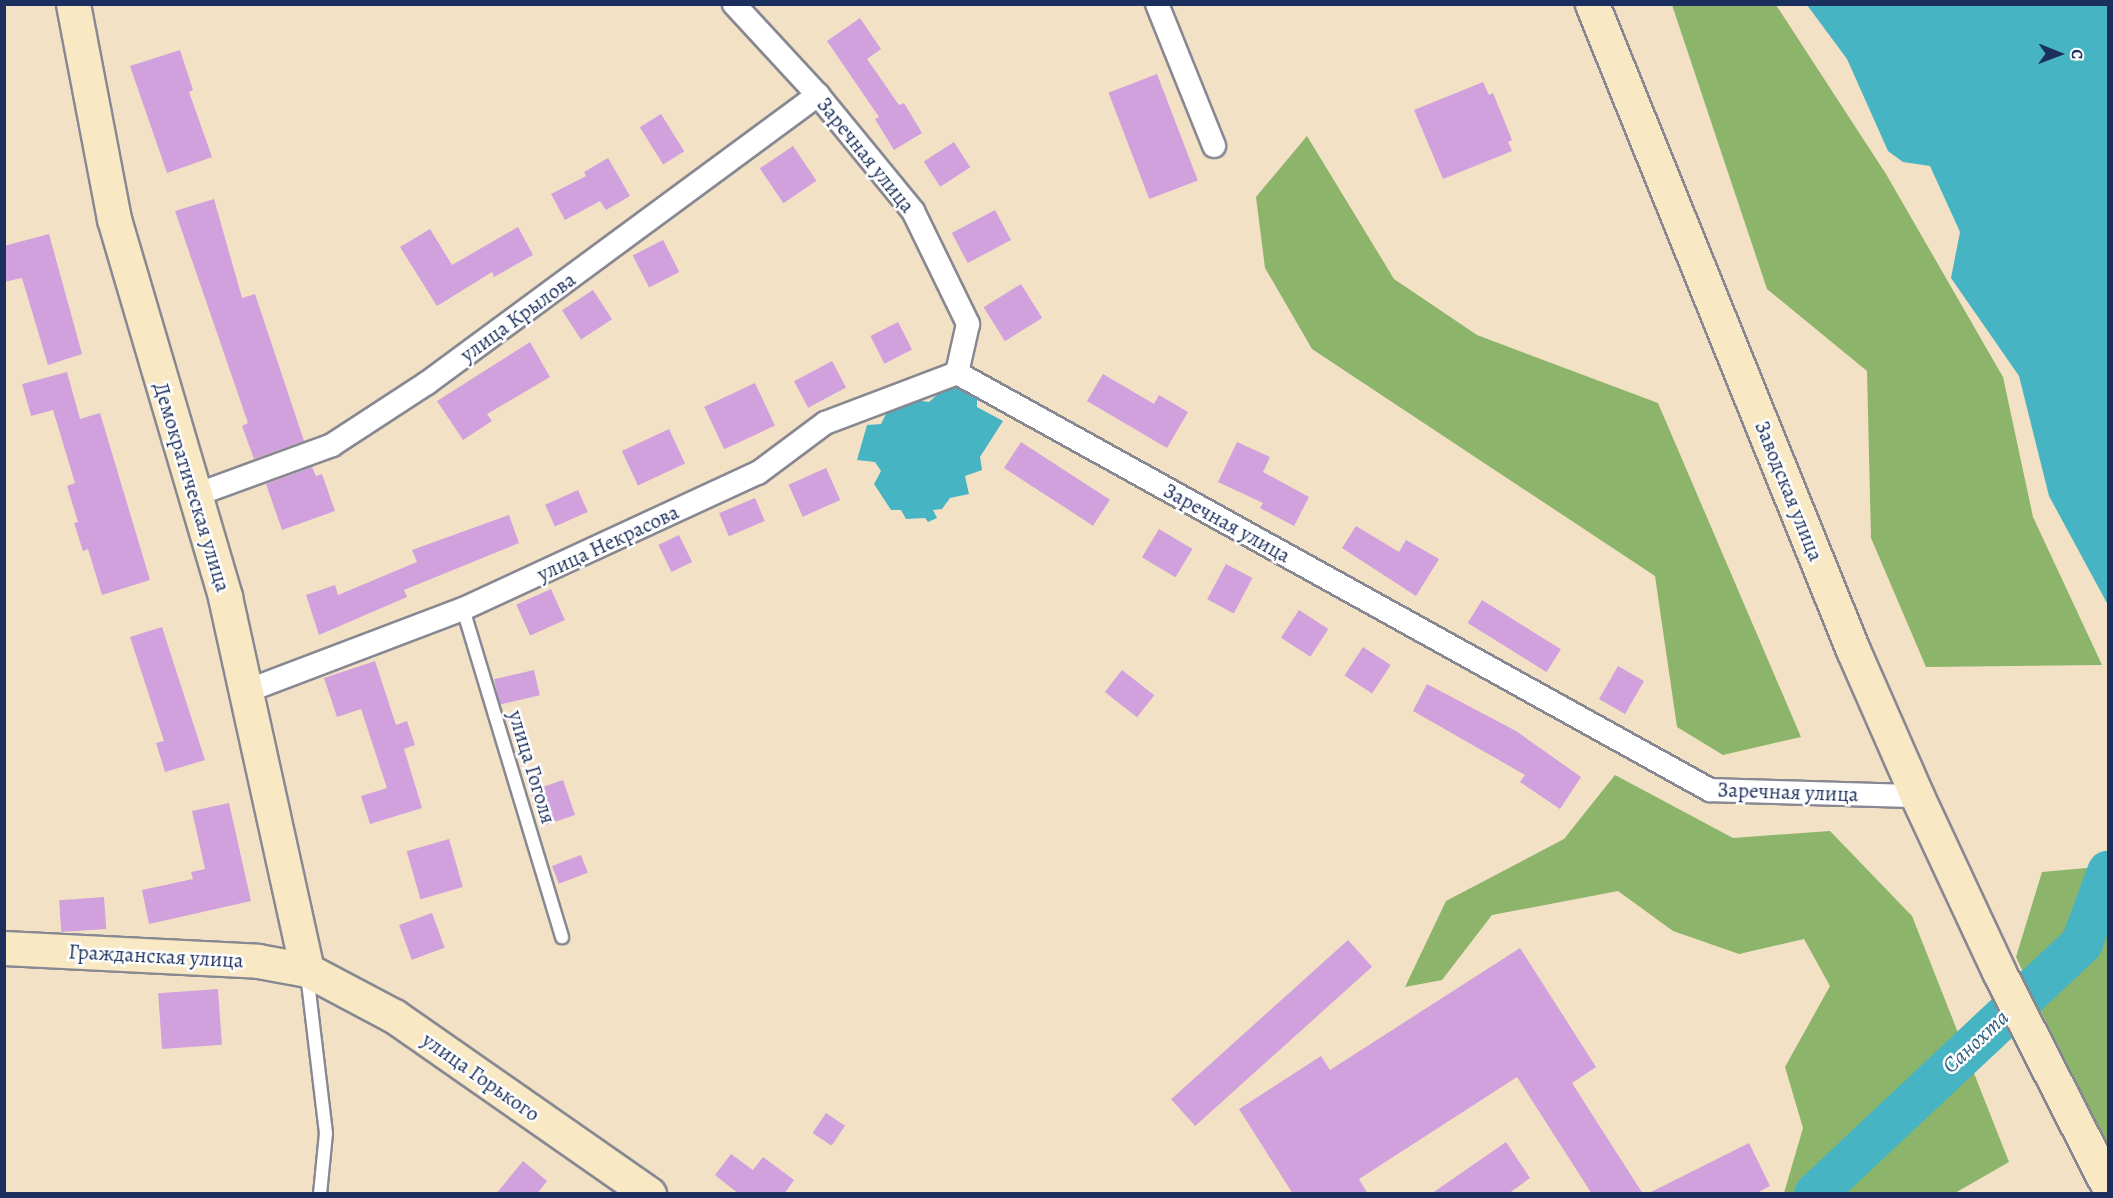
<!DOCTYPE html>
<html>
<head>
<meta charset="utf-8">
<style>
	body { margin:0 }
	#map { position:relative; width:2113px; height:1198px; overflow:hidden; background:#f3e1c5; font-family:Alegreya,serif }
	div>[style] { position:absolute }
	.forest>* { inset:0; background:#8cb46a }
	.water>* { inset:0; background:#47b4c3 }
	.river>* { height:42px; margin:-21px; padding:0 21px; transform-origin:21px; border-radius:21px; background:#47b4c3 }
	.building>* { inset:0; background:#d0a1dc; transform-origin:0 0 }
	.roads { filter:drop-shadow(2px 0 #878892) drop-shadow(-2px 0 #878892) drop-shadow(0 2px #878892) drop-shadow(0 -2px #878892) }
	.lane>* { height:12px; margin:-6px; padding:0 6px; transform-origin:6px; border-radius:6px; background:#fff }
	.street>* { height:22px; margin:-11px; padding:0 11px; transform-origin:11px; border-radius:11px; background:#fff }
	.secondary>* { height:33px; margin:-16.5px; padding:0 16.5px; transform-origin:16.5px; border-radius:16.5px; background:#f8e8c3 }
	span { translate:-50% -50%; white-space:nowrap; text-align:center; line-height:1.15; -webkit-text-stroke:5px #fff; paint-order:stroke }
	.street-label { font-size:21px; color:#1b2f5e }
	.water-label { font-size:22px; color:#2a5e81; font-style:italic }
	.frame { position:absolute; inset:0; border:6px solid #1b2f5e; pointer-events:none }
	.north { position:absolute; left:2029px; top:24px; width:60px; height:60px; -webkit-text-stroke:4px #fff; paint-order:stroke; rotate:91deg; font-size:16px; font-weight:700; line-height:24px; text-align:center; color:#1b2f5e }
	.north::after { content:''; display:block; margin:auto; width:21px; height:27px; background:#1b2f5e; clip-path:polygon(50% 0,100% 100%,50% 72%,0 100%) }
</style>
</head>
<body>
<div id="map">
	<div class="forest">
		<i style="clip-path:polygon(1672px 5px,1776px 5px,1886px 174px,2003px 377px,2033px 517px,2102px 665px,1926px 667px,1871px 538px,1867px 371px,1767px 289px)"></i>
		<i style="clip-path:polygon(1307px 136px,1394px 279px,1477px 335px,1658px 403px,1801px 737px,1723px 755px,1677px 727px,1655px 576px,1312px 349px,1265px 268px,1256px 197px)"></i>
		<i style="clip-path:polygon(1615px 775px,1733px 838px,1830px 831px,1912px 916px,2009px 1162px,1955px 1193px,1784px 1193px,1803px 1128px,1785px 1067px,1830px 986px,1804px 939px,1739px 954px,1673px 931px,1618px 891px,1492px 915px,1442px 980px,1405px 987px,1446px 901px,1564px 839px)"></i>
		<i style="clip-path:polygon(2108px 866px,2108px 1157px,2016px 957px,2042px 872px)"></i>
	</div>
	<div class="water">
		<i style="clip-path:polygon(1807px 5px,2108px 5px,2108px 605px,2049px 496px,2019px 376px,1951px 278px,1960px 232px,1930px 166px,1903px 162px,1888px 151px,1847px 59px)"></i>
		<i style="clip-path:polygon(950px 383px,977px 396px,977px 407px,1003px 421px,980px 457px,982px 470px,965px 476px,969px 494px,950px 498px,942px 509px,933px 510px,937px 518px,928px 522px,925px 518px,906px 519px,901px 510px,891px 510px,874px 484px,881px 471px,875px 462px,857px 460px,867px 425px,881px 424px,887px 412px,916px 400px,929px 402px)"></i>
	</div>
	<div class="river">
		<i style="left:1815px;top:1194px;width:366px;rotate:-43.2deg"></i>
		<i style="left:2082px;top:943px;width:76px;rotate:-69.9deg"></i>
	</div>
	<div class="building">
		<i style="clip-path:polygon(860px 18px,881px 49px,867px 59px,899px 105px,904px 103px,922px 133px,894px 150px,875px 119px,879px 117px,827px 41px)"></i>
		<i style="clip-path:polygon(180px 50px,193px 90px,189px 92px,212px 157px,167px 173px,130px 66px)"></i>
		<i style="left:1157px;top:74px;width:114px;height:52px;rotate:69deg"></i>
		<i style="clip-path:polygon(1483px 82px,1489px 95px,1493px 93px,1512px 140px,1508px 142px,1512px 151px,1443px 179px,1414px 110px)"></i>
		<i style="left:661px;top:114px;width:44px;height:25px;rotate:58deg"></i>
		<i style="left:954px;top:142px;width:30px;height:36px;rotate:57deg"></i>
		<i style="left:793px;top:146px;width:42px;height:40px;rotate:56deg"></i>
		<i style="clip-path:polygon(608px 158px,630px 196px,606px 210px,600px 201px,565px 220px,551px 194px,586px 176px,584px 172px)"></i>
		<i style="clip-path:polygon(214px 199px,242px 298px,255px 294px,304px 441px,254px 459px,242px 426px,248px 423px,175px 211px)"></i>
		<i style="left:995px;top:210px;width:34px;height:49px;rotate:62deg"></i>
		<i style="clip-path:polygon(518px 227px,533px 255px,494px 277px,492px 272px,437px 306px,400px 247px,430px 229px,452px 265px)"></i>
		<i style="clip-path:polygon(49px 234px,82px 354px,48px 365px,22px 278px,4px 282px,4px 246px)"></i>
		<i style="left:663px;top:240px;width:36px;height:34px;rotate:63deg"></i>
		<i style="left:1021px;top:284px;width:40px;height:44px;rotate:58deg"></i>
		<i style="left:593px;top:290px;width:35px;height:37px;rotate:57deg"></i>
		<i style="left:898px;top:322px;width:31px;height:31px;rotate:63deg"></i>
		<i style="clip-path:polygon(530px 342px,550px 377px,487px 414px,492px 421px,463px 440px,437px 401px)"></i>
		<i style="left:832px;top:361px;width:30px;height:43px;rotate:62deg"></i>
		<i style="clip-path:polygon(67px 372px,80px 419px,100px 413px,150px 580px,102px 595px,88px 549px,83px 551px,74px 523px,78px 522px,67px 486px,75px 483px,53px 410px,31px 416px,22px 384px)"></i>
		<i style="clip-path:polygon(1103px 374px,1154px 404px,1159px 395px,1188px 412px,1167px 448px,1087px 401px)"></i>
		<i style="left:755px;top:383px;width:47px;height:56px;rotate:65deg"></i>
		<i style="left:669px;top:429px;width:38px;height:52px;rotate:65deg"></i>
		<i style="left:1021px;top:442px;width:106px;height:31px;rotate:33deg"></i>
		<i style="clip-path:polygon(1237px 442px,1270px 457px,1263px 472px,1309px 497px,1294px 526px,1260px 508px,1263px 503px,1218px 482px)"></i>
		<i style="clip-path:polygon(312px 467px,316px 476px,322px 474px,335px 511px,282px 530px,266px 484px)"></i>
		<i style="left:826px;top:468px;width:35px;height:41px;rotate:66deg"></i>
		<i style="left:578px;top:490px;width:24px;height:36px;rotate:66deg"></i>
		<i style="left:755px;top:498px;width:25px;height:39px;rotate:67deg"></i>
		<i style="clip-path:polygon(509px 515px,519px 543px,404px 590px,407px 597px,319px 635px,306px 595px,335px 585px,338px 595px,417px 562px,412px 550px)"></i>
		<i style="clip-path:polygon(1356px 526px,1399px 552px,1406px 540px,1439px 559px,1416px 596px,1342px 548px)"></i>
		<i style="left:1159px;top:529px;width:39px;height:33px;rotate:31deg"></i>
		<i style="left:679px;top:535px;width:30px;height:23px;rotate:64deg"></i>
		<i style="left:1226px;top:564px;width:30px;height:40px;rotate:28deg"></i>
		<i style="left:551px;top:589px;width:34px;height:38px;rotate:66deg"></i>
		<i style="left:1482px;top:600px;width:93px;height:27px;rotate:32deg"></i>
		<i style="left:1299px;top:610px;width:35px;height:33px;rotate:33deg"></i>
		<i style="clip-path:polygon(162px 627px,205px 760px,165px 772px,156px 743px,164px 741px,130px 637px)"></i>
		<i style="left:1363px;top:647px;width:33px;height:34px;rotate:33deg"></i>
		<i style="clip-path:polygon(375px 661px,396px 725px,407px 721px,415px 745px,404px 749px,422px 808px,370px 824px,361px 796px,387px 788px,361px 709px,337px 717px,324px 678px)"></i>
		<i style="left:1618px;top:666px;width:30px;height:38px;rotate:30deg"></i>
		<i style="left:534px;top:670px;width:26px;height:41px;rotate:77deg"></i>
		<i style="left:1122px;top:670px;width:41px;height:28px;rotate:38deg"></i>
		<i style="clip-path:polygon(1427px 684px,1516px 731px,1581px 777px,1560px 809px,1520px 782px,1525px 775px,1413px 711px)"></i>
		<i style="left:563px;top:780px;width:37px;height:34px;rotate:71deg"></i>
		<i style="clip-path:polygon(229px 803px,251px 901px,149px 924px,142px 890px,193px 879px,191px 872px,205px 869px,192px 811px)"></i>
		<i style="left:449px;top:839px;width:50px;height:44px;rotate:74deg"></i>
		<i style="left:581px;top:855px;width:19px;height:31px;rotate:69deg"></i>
		<i style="left:104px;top:897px;width:32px;height:45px;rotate:86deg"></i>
		<i style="left:432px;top:913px;width:37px;height:35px;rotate:70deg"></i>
		<i style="left:1348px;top:940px;width:36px;height:238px;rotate:48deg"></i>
		<i style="clip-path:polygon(1520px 948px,1596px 1067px,1572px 1083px,1643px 1194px,1592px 1194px,1517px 1077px,1359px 1179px,1368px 1194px,1293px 1194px,1239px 1109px,1321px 1056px,1330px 1070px)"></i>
		<i style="left:218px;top:989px;width:56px;height:60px;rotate:86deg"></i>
		<i style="left:826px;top:1113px;width:23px;height:24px;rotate:34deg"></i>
		<i style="clip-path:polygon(1506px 1142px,1530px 1178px,1508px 1194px,1431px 1194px)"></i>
		<i style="clip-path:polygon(1749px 1143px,1770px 1186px,1755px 1194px,1647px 1194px)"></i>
		<i style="clip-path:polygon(731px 1154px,753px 1170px,763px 1157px,794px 1180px,784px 1194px,739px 1194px,715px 1175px)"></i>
		<i style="clip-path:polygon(523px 1161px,547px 1181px,537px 1194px,496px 1194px)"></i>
	</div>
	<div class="roads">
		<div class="lane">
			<i style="left:463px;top:609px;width:343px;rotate:73.2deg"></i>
			<i style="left:307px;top:974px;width:160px;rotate:83.2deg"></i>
			<i style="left:326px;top:1133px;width:61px;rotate:95.6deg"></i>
		</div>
		<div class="street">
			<i style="left:734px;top:4px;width:124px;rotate:47.3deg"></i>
			<i style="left:818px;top:95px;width:150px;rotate:50.7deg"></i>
			<i style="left:913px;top:211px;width:126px;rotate:64deg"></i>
			<i style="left:968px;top:324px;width:50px;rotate:102.7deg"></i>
			<i style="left:1157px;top:4px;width:153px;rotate:68.1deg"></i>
			<i style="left:957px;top:373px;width:861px;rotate:28.98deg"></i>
			<i style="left:1710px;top:790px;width:207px;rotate:1.7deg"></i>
			<i style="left:193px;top:496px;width:148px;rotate:-20.1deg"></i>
			<i style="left:332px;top:445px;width:113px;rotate:-33.1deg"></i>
			<i style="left:427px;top:383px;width:486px;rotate:-36.4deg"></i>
			<i style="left:247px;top:691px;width:231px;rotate:-20.8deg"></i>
			<i style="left:463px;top:609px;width:325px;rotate:-24.8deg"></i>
			<i style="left:758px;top:473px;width:84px;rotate:-36.7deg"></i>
			<i style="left:825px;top:423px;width:141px;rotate:-20.7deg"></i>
		</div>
		<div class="secondary">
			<i style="left:73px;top:4px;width:219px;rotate:79.2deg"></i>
			<i style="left:114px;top:219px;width:394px;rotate:73.6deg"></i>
			<i style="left:225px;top:597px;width:382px;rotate:77.6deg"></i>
			<i style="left:1592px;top:4px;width:697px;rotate:68deg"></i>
			<i style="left:1853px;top:650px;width:159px;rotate:66.3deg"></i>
			<i style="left:1917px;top:796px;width:194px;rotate:65deg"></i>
			<i style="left:1999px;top:972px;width:240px;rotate:63deg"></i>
			<i style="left:4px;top:948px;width:254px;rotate:2.9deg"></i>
			<i style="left:258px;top:961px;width:50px;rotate:10.4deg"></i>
			<i style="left:307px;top:970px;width:98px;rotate:27.9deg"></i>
			<i style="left:394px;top:1016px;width:311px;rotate:34.9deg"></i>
		</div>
	</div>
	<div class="street-label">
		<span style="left:866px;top:155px;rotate:51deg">Заречная улица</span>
		<span style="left:518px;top:317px;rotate:-36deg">улица Крылова</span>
		<span style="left:192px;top:487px;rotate:73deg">Демократическая улица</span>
		<span style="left:1789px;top:491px;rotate:68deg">Заводская улица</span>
		<span style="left:1227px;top:523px;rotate:29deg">Заречная улица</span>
		<span style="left:608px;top:543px;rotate:-25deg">улица Некрасова</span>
		<span style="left:532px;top:767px;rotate:73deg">улица Гоголя</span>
		<span style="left:1788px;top:792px;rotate:2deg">Заречная улица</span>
		<span style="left:156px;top:956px;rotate:3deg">Гражданская улица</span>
		<span style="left:481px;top:1077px;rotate:35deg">улица Горького</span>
	</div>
	<div class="water-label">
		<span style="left:1976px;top:1042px;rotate:-43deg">Санохта</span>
	</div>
	<div class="frame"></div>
	<div class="north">С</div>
</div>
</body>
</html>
